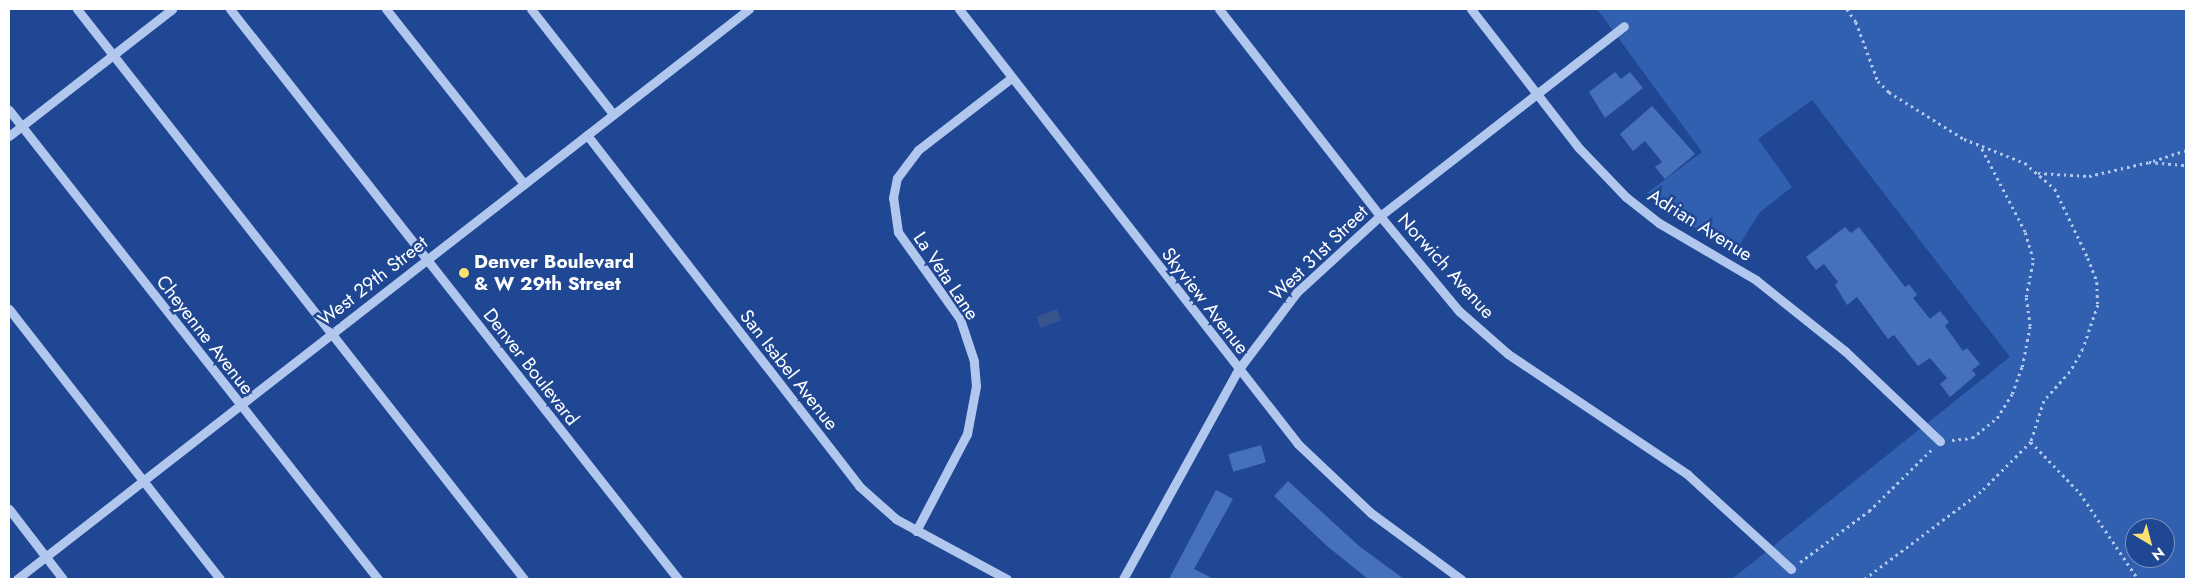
<!DOCTYPE html>
<html>
<head>
<meta charset="utf-8">
<style>
	body { margin:0 }
	#map { position:relative; width:2195px; height:588px; overflow:hidden; background:#1f4793; font-family:Jost,sans-serif }
	div>[style] { position:absolute }
	.green>* { inset:0; background:#3260b1 }
	.water>* { inset:0; background:#37548c; transform-origin:0 0 }
	.building>* { inset:0; background:#4770ba; transform-origin:0 0 }
	.path>* { height:2.5px; margin-top:-1.25px; transform-origin:0; background:repeating-linear-gradient(90deg,#b1c7ee 0 2.5px,transparent 0 6.5px) }
	.minor>* { height:9px; margin:-4.5px; padding:0 4.5px; transform-origin:4.5px; border-radius:4.5px; background:#b1c7ee }
	.dots>* { width:14px; height:14px; translate:-50% -50%; box-sizing:border-box; border:2px solid #1f4793; border-radius:50% }
	span { translate:-50% -50%; white-space:nowrap; text-align:center; line-height:1.15; -webkit-text-stroke:5px #1f4793; paint-order:stroke }
	.street-label { font-size:19px; color:#fff }
	.poi-label { font-size:19px; color:#fff; font-weight:700 }
	.left { translate:0 -50%; text-align:left }
	.frame { position:absolute; inset:0; border:10px solid #fff; pointer-events:none }
	.north { position:absolute; left:2125px; top:518px; width:50px; height:50px; box-sizing:border-box; background:#1f4793; border:1px solid #7991be; border-radius:50%; rotate:143deg; font-size:14px; font-weight:700; line-height:20px; text-align:center; color:#fff }
	.north::after { content:''; display:block; margin:auto; width:18px; height:22px; background:#fce071; clip-path:polygon(50% 0,100% 100%,50% 72%,0 100%) }
</style>
</head>
<body>
<div id="map">
	<div class="green">
		<i style="clip-path:polygon(evenodd,1597px 9px,2186px 9px,2186px 579px,1732px 579px,2010px 357px,1812px 100px,1758px 139px,1792px 187px,1760px 212px,1733px 255px,1647px 193px,1702px 152px,1597px 9px,2135px 528px,2165px 528px,2165px 558px,2135px 558px,2135px 528px)"></i>
	</div>
	<div class="water">
		<i style="left:1057px;top:309px;width:12px;height:22px;rotate:70deg"></i>
	</div>
	<div class="building">
		<i style="clip-path:polygon(1615px 72px,1621px 79px,1630px 72px,1643px 88px,1605px 118px,1589px 92px)"></i>
		<i style="clip-path:polygon(1652px 106px,1695px 154px,1665px 179px,1655px 167px,1662px 162px,1645px 141px,1633px 151px,1620px 134px)"></i>
		<i style="clip-path:polygon(1845px 227px,1851px 233px,1859px 227px,1905px 287px,1909px 284px,1917px 295px,1913px 298px,1930px 319px,1940px 311px,1949px 322px,1945px 326px,1963px 351px,1967px 348px,1980px 364px,1972px 370px,1976px 375px,1950px 397px,1940px 384px,1947px 378px,1930px 358px,1918px 366px,1894px 335px,1888px 339px,1857px 297px,1847px 305px,1835px 285px,1838px 282px,1824px 264px,1816px 270px,1806px 257px)"></i>
		<i style="left:1261px;top:445px;width:18px;height:34px;rotate:74deg"></i>
		<i style="clip-path:polygon(1288px 481px,1359px 546px,1404px 579px,1368px 579px,1327px 546px,1274px 496px)"></i>
		<i style="clip-path:polygon(1216px 490px,1233px 499px,1194px 569px,1214px 579px,1169px 579px)"></i>
	</div>
	<div class="path">
		<i style="left:1847px;top:9px;width:16px;rotate:55deg"></i>
		<i style="left:1856px;top:22px;width:63px;rotate:69.6deg"></i>
		<i style="left:1878px;top:81px;width:16px;rotate:45deg"></i>
		<i style="left:1889px;top:92px;width:89px;rotate:32.1deg"></i>
		<i style="left:1964px;top:139px;width:66px;rotate:21.5deg"></i>
		<i style="left:2025px;top:163px;width:40px;rotate:41deg"></i>
		<i style="left:2055px;top:189px;width:76px;rotate:64.4deg"></i>
		<i style="left:2088px;top:258px;width:26px;rotate:69deg"></i>
		<i style="left:2097px;top:282px;width:23px;rotate:88deg"></i>
		<i style="left:2098px;top:305px;width:46px;rotate:108.8deg"></i>
		<i style="left:2083px;top:349px;width:26px;rotate:119deg"></i>
		<i style="left:2070px;top:372px;width:39px;rotate:132deg"></i>
		<i style="left:2044px;top:401px;width:43px;rotate:107.6deg"></i>
		<i style="left:2031px;top:442px;width:71px;rotate:135deg"></i>
		<i style="left:1981px;top:492px;width:145px;rotate:143.1deg"></i>
		<i style="left:2153px;top:161px;width:35px;rotate:-18deg"></i>
		<i style="left:2038px;top:173px;width:51px;rotate:3.4deg"></i>
		<i style="left:2089px;top:176px;width:62px;rotate:-13.1deg"></i>
		<i style="left:2149px;top:162px;width:37px;rotate:5deg"></i>
		<i style="left:1952px;top:440px;width:20px;rotate:-6deg"></i>
		<i style="left:1972px;top:438px;width:32px;rotate:-39deg"></i>
		<i style="left:1997px;top:418px;width:28px;rotate:-58deg"></i>
		<i style="left:2012px;top:394px;width:29px;rotate:-70deg"></i>
		<i style="left:2022px;top:367px;width:42px;rotate:-79deg"></i>
		<i style="left:2030px;top:326px;width:29px;rotate:-98deg"></i>
		<i style="left:2026px;top:297px;width:38px;rotate:-79deg"></i>
		<i style="left:2033px;top:260px;width:29px;rotate:-106deg"></i>
		<i style="left:2025px;top:232px;width:97px;rotate:-117.6deg"></i>
		<i style="left:2031px;top:442px;width:71px;rotate:46.1deg"></i>
		<i style="left:2080px;top:493px;width:104px;rotate:56deg"></i>
		<i style="left:1800px;top:562px;width:86px;rotate:-36.5deg"></i>
		<i style="left:1869px;top:511px;width:88px;rotate:-44.5deg"></i>
	</div>
	<div class="minor">
		<i style="left:77px;top:9px;width:724px;rotate:51.9deg"></i>
		<i style="left:230px;top:9px;width:725px;rotate:51.83deg"></i>
		<i style="left:386px;top:9px;width:223px;rotate:51.7deg"></i>
		<i style="left:531px;top:9px;width:133px;rotate:52deg"></i>
		<i style="left:959px;top:9px;width:551px;rotate:52.07deg"></i>
		<i style="left:1298px;top:444px;width:100px;rotate:43.4deg"></i>
		<i style="left:1371px;top:513px;width:112px;rotate:36.3deg"></i>
		<i style="left:1219px;top:9px;width:262px;rotate:52.1deg"></i>
		<i style="left:1380px;top:216px;width:124px;rotate:50.3deg"></i>
		<i style="left:1459px;top:311px;width:65px;rotate:41.3deg"></i>
		<i style="left:1508px;top:354px;width:216px;rotate:33.8deg"></i>
		<i style="left:1687px;top:474px;width:141px;rotate:42.4deg"></i>
		<i style="left:1471px;top:9px;width:176px;rotate:52.2deg"></i>
		<i style="left:1579px;top:148px;width:68px;rotate:46.2deg"></i>
		<i style="left:1626px;top:197px;width:42px;rotate:38.2deg"></i>
		<i style="left:1659px;top:223px;width:113px;rotate:30.4deg"></i>
		<i style="left:1756px;top:280px;width:114px;rotate:38.6deg"></i>
		<i style="left:1845px;top:351px;width:131px;rotate:43.5deg"></i>
		<i style="left:9px;top:110px;width:597px;rotate:51.81deg"></i>
		<i style="left:587px;top:135px;width:444px;rotate:52.2deg"></i>
		<i style="left:859px;top:486px;width:50px;rotate:41.7deg"></i>
		<i style="left:896px;top:519px;width:126px;rotate:28.4deg"></i>
		<i style="left:9px;top:136px;width:207px;rotate:-37.9deg"></i>
		<i style="left:9px;top:309px;width:343px;rotate:52deg"></i>
		<i style="left:9px;top:509px;width:88px;rotate:52.4deg"></i>
		<i style="left:916px;top:531px;width:110px;rotate:-62.3deg"></i>
		<i style="left:967px;top:434px;width:49px;rotate:-79.4deg"></i>
		<i style="left:976px;top:386px;width:25px;rotate:-95deg"></i>
		<i style="left:974px;top:361px;width:44px;rotate:-108.4deg"></i>
		<i style="left:960px;top:319px;width:107px;rotate:-125.5deg"></i>
		<i style="left:898px;top:232px;width:34px;rotate:-98deg"></i>
		<i style="left:893px;top:198px;width:20px;rotate:-79deg"></i>
		<i style="left:897px;top:178px;width:35px;rotate:-53deg"></i>
		<i style="left:918px;top:150px;width:118px;rotate:-37.7deg"></i>
		<i style="left:17px;top:579px;width:928px;rotate:-37.91deg"></i>
		<i style="left:1123px;top:579px;width:239px;rotate:-61.2deg"></i>
		<i style="left:1238px;top:370px;width:98px;rotate:-52.9deg"></i>
		<i style="left:1297px;top:292px;width:113px;rotate:-42.5deg"></i>
		<i style="left:1380px;top:216px;width:309px;rotate:-37.9deg"></i>
	</div>
	<div class="dots">
		<i style="left:464px;top:273px;background:#fce071"></i>
	</div>
	<div class="street-label">
		<span style="left:1700px;top:225px;rotate:32deg">Adrian Avenue</span>
		<span style="left:1319px;top:253px;rotate:-44deg">West 31st Street</span>
		<span style="left:1446px;top:266px;rotate:48deg">Norwich Avenue</span>
		<span style="left:946px;top:276px;rotate:56deg">La Veta Lane</span>
		<span style="left:373px;top:281px;rotate:-38deg">West 29th Street</span>
		<span style="left:1205px;top:301px;rotate:52deg">Skyview Avenue</span>
		<span style="left:205px;top:335px;rotate:52deg">Cheyenne Avenue</span>
		<span style="left:531px;top:367px;rotate:52deg">Denver Boulevard</span>
		<span style="left:789px;top:370px;rotate:52deg">San Isabel Avenue</span>
	</div>
	<div class="poi-label">
		<span class="left" style="left:474px;top:273px">Denver Boulevard<br>&amp; W 29th Street</span>
	</div>
	<div class="frame"></div>
	<div class="north">N</div>
</div>
</body>
</html>
